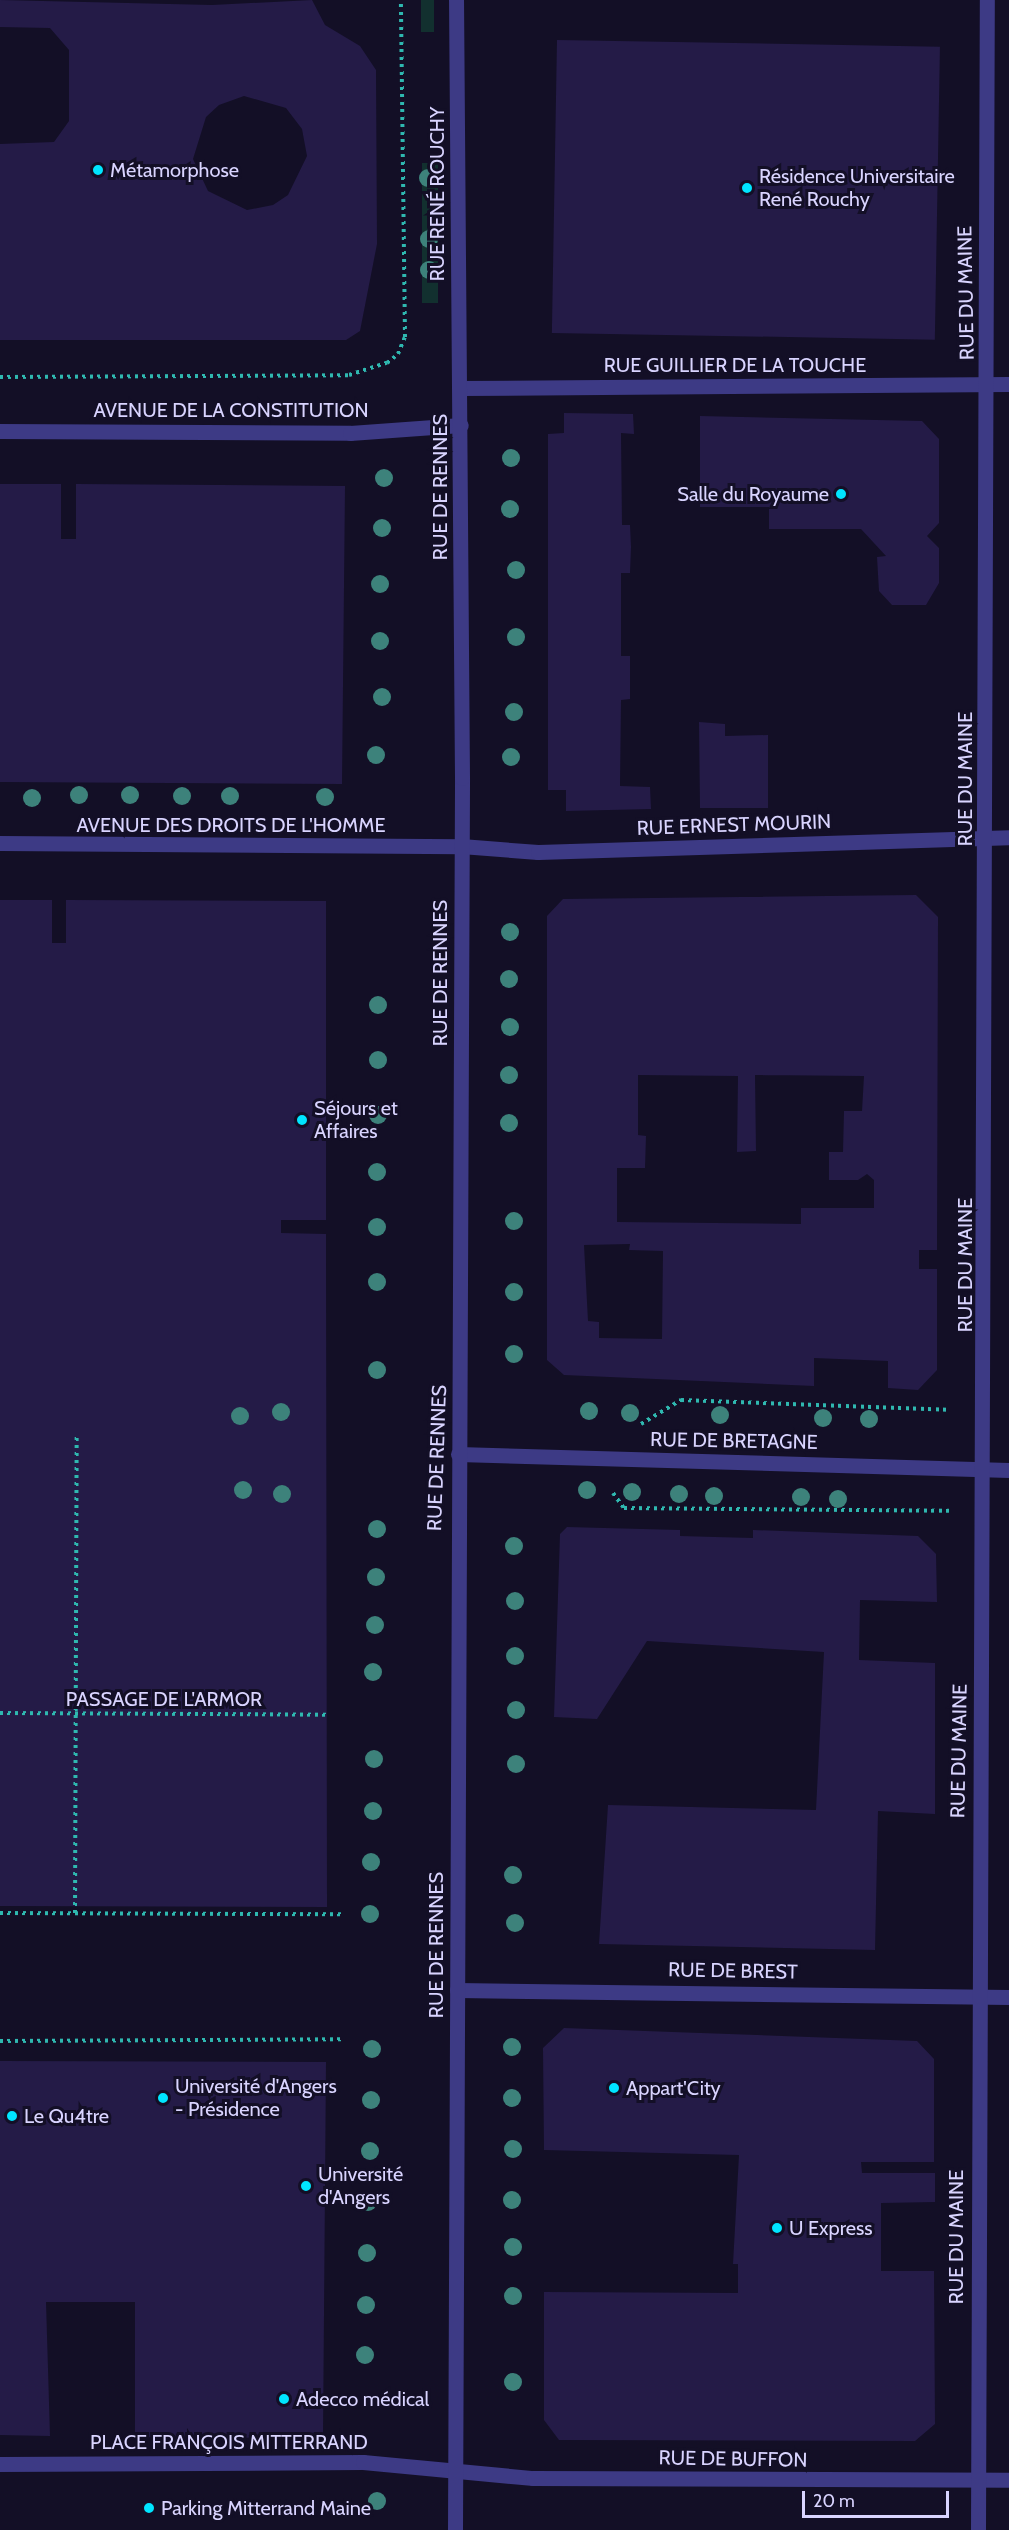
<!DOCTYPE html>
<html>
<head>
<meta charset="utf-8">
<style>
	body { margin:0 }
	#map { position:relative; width:1009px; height:2530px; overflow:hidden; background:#130f26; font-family:Cabin,sans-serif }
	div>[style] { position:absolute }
	.green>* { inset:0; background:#12302f; transform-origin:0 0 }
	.building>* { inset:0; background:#241b47; transform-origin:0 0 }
	.path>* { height:4px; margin-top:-2px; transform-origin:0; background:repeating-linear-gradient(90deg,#2fb8b0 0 3px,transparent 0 7.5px) }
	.minor>* { height:15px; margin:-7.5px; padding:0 7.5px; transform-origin:7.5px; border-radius:7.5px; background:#3d3a85 }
	.trees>* { width:18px; height:18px; margin:-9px; border-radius:50%; background:#3d827b }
	.dots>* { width:16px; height:16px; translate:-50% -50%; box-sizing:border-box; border:3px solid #130f26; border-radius:50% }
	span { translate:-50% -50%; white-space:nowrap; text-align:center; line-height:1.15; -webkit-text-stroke:6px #130f26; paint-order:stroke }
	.poi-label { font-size:20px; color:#d9d4ff }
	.left { translate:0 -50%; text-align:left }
	.right { translate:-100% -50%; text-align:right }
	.street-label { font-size:20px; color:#d9d4ff }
	.scale { position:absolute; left:802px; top:2491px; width:147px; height:27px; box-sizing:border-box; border:3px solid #d9d4ff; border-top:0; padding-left:8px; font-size:18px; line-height:21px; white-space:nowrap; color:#d9d4ff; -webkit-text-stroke:4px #130f26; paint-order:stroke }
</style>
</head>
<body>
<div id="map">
	<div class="green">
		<i style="left:421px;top:0;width:13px;height:32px"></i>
		<i style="left:422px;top:163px;width:16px;height:140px"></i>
	</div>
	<div class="building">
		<i style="clip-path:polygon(evenodd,0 0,212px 5px,312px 0,325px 25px,360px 46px,376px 70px,377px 244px,360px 331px,346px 340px,0 340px,0 144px,54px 142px,69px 121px,69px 50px,50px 28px,0 27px,0 0,244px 96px,286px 108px,302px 129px,307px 156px,288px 195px,273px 205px,247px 210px,208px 191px,193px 159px,206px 117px,219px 105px,244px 96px)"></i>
		<i style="left:557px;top:40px;width:383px;height:293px;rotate:1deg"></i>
		<i style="clip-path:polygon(564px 413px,633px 414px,634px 434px,621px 433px,622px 525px,630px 525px,631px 547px,630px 573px,621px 573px,621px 656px,630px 656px,630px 699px,621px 700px,620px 786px,650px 787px,651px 809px,566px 811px,566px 790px,548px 790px,548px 434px,564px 433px)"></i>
		<i style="clip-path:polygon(700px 416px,922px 421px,939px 439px,939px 523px,927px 536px,939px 548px,939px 583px,926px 605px,892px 605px,879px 591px,877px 557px,886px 556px,861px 529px,769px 529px,769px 507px,700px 507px)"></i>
		<i style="clip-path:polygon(0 484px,61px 484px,61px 539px,76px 539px,76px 484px,345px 486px,342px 784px,0 782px)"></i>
		<i style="clip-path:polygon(699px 722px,725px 724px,725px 736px,768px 735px,768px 808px,700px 808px)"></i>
		<i style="clip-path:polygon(evenodd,916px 895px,938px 917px,937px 1250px,919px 1250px,919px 1269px,937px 1269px,937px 1370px,918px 1390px,888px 1388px,888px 1361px,814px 1358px,814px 1386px,564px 1375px,547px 1360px,547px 916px,563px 899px,916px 895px,638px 1075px,738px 1076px,737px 1152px,756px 1151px,755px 1075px,864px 1076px,862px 1111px,844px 1111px,843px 1152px,829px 1152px,829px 1180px,858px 1180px,867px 1174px,874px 1180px,874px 1208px,801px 1208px,801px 1224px,617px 1222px,617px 1168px,645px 1168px,646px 1136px,638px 1135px,638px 1075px,916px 895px,630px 1244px,629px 1250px,663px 1251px,662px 1339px,599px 1338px,599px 1322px,588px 1321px,584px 1245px,630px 1244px)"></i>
		<i style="clip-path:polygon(0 900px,52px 900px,52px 943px,66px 943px,66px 900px,326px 901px,326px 1220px,281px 1220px,281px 1233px,326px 1234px,327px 1907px,0 1906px)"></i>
		<i style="clip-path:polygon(567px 1527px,680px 1530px,680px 1536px,715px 1537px,753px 1538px,753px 1530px,918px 1536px,936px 1554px,937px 1602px,860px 1600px,859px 1660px,935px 1663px,935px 1814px,878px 1811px,875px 1950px,599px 1944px,608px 1805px,816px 1810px,824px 1652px,647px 1641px,597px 1719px,554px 1717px,560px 1534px)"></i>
		<i style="clip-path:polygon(564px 2028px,917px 2041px,934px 2059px,934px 2162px,861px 2162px,862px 2173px,935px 2173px,935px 2202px,881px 2203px,881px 2271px,934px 2271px,935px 2424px,915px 2441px,559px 2440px,544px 2420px,544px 2292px,738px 2293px,738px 2264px,733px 2264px,739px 2155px,544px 2150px,543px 2048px)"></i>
		<i style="clip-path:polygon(0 2061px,326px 2062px,323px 2438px,135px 2437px,135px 2302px,46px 2302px,50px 2436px,0 2435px)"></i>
	</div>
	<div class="path">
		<i style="left:0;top:377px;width:349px;rotate:-0.3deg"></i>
		<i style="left:349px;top:375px;width:40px;rotate:-18deg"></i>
		<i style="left:387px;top:363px;width:14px;rotate:-39deg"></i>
		<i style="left:398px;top:354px;width:18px;rotate:-68deg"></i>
		<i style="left:405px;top:337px;width:337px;rotate:-90.7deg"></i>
		<i style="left:641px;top:1424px;width:47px;rotate:-31deg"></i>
		<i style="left:681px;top:1400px;width:267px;rotate:2.1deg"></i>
		<i style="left:613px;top:1493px;width:19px;rotate:54deg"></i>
		<i style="left:624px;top:1508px;width:325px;rotate:0.5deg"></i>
		<i style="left:0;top:1713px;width:329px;rotate:0.3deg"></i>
		<i style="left:0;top:1913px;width:343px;rotate:0.2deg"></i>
		<i style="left:75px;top:1913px;width:480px;rotate:-89.8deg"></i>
		<i style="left:0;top:2041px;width:343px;rotate:-0.3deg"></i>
	</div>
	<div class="minor">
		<i style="left:461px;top:388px;width:548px;rotate:-0.42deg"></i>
		<i style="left:0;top:431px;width:350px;rotate:0.3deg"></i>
		<i style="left:350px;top:433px;width:111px;rotate:-4.1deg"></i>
		<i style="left:0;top:843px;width:461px;rotate:0.4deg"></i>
		<i style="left:461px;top:846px;width:77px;rotate:4.5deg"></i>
		<i style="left:538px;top:852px;width:471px;rotate:-1.8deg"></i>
		<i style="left:458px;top:1454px;width:551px;rotate:1.66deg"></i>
		<i style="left:457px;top:1990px;width:552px;rotate:0.73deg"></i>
		<i style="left:0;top:2464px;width:363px;rotate:-0.3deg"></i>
		<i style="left:363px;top:2462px;width:171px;rotate:5.4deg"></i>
		<i style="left:533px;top:2478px;width:476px;rotate:0.2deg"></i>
		<i style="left:455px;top:2530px;width:1752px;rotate:-89.77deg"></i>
		<i style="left:462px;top:778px;width:778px;rotate:-90.44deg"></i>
		<i style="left:978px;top:2530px;width:2530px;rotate:-89.8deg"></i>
	</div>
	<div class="trees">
		<i style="left:428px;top:178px"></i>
		<i style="left:429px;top:239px"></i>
		<i style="left:429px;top:270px"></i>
		<i style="left:511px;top:458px"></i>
		<i style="left:384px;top:478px"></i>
		<i style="left:510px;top:509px"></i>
		<i style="left:382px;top:528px"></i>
		<i style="left:516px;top:570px"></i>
		<i style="left:380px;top:584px"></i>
		<i style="left:516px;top:637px"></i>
		<i style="left:380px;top:641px"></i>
		<i style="left:382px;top:697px"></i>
		<i style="left:514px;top:712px"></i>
		<i style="left:376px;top:755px"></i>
		<i style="left:511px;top:757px"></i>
		<i style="left:79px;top:795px"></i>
		<i style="left:130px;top:795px"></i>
		<i style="left:182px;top:796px"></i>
		<i style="left:230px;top:796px"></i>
		<i style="left:325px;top:797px"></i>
		<i style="left:32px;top:798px"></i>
		<i style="left:510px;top:932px"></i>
		<i style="left:509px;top:979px"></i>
		<i style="left:378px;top:1005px"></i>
		<i style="left:510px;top:1027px"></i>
		<i style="left:378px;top:1060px"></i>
		<i style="left:509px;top:1075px"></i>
		<i style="left:378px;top:1115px"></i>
		<i style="left:509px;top:1123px"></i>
		<i style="left:377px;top:1172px"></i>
		<i style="left:514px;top:1221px"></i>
		<i style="left:377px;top:1227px"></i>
		<i style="left:377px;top:1282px"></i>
		<i style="left:514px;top:1292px"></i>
		<i style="left:514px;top:1354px"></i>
		<i style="left:377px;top:1370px"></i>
		<i style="left:589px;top:1411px"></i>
		<i style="left:281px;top:1412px"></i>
		<i style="left:630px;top:1413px"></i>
		<i style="left:720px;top:1415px"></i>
		<i style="left:240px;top:1416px"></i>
		<i style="left:823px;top:1418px"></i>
		<i style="left:869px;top:1419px"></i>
		<i style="left:243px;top:1490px"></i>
		<i style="left:587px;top:1490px"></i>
		<i style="left:632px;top:1492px"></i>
		<i style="left:282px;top:1494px"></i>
		<i style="left:679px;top:1494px"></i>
		<i style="left:714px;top:1496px"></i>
		<i style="left:801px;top:1497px"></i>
		<i style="left:838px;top:1499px"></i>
		<i style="left:377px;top:1529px"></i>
		<i style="left:514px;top:1546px"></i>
		<i style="left:376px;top:1577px"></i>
		<i style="left:515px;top:1601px"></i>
		<i style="left:375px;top:1625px"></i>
		<i style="left:515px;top:1656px"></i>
		<i style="left:373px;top:1672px"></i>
		<i style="left:516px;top:1710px"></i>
		<i style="left:374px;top:1759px"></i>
		<i style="left:516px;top:1764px"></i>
		<i style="left:373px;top:1811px"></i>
		<i style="left:371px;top:1862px"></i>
		<i style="left:513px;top:1875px"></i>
		<i style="left:370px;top:1914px"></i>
		<i style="left:515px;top:1923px"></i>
		<i style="left:512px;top:2047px"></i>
		<i style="left:372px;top:2049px"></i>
		<i style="left:512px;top:2098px"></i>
		<i style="left:371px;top:2100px"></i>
		<i style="left:513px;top:2149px"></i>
		<i style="left:370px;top:2151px"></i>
		<i style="left:512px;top:2200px"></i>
		<i style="left:368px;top:2202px"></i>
		<i style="left:513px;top:2247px"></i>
		<i style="left:367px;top:2253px"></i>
		<i style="left:513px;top:2296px"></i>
		<i style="left:366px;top:2305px"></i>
		<i style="left:365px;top:2355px"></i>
		<i style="left:513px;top:2382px"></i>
		<i style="left:377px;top:2501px"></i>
	</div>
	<div class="dots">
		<i style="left:98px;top:170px;background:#00e5ff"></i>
		<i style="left:747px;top:188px;background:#00e5ff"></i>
		<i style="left:841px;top:494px;background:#00e5ff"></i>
		<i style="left:302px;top:1120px;background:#00e5ff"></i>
		<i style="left:614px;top:2088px;background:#00e5ff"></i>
		<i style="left:163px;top:2098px;background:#00e5ff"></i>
		<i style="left:12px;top:2116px;background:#00e5ff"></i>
		<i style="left:306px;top:2186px;background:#00e5ff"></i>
		<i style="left:777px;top:2228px;background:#00e5ff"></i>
		<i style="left:284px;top:2399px;background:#00e5ff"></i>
		<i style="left:149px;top:2508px;background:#00e5ff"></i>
	</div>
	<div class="poi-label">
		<span class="left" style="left:110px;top:170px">Métamorphose</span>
		<span class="left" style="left:759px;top:188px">Résidence Universitaire<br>René Rouchy</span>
		<span class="right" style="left:829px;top:494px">Salle du Royaume</span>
		<span class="left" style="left:314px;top:1120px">Séjours et<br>Affaires</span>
		<span class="left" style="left:175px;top:2098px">Université d'Angers<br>- Présidence</span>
		<span class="left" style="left:626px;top:2088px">Appart'City</span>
		<span class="left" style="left:24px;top:2116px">Le Qu4tre</span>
		<span class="left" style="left:318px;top:2186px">Université<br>d'Angers</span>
		<span class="left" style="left:789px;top:2228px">U Express</span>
		<span class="left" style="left:296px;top:2399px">Adecco médical</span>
		<span class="left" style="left:161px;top:2508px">Parking Mitterrand Maine</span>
	</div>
	<div class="street-label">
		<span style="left:437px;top:194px;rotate:-90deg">RUE RENÉ ROUCHY</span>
		<span style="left:966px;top:293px;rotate:-91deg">RUE DU MAINE</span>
		<span style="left:735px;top:365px">RUE GUILLIER DE LA TOUCHE</span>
		<span style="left:231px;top:410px">AVENUE DE LA CONSTITUTION</span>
		<span style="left:440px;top:487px;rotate:-90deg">RUE DE RENNES</span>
		<span style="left:965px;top:779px;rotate:-90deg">RUE DU MAINE</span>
		<span style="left:231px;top:825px">AVENUE DES DROITS DE L'HOMME</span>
		<span style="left:734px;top:825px;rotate:-2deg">RUE ERNEST MOURIN</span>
		<span style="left:440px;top:973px;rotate:-90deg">RUE DE RENNES</span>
		<span style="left:965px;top:1265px;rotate:-90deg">RUE DU MAINE</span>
		<span style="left:734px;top:1441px;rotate:1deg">RUE DE BRETAGNE</span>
		<span style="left:437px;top:1458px;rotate:-88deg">RUE DE RENNES</span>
		<span style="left:164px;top:1699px">PASSAGE DE L'ARMOR</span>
		<span style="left:959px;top:1751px;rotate:-89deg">RUE DU MAINE</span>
		<span style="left:436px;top:1945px;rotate:-90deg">RUE DE RENNES</span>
		<span style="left:733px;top:1971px;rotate:1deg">RUE DE BREST</span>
		<span style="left:956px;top:2237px;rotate:-90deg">RUE DU MAINE</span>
		<span style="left:229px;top:2442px">PLACE FRANÇOIS MITTERRAND</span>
		<span style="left:733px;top:2459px;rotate:1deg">RUE DE BUFFON</span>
	</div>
	<div class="scale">20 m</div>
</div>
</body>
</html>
